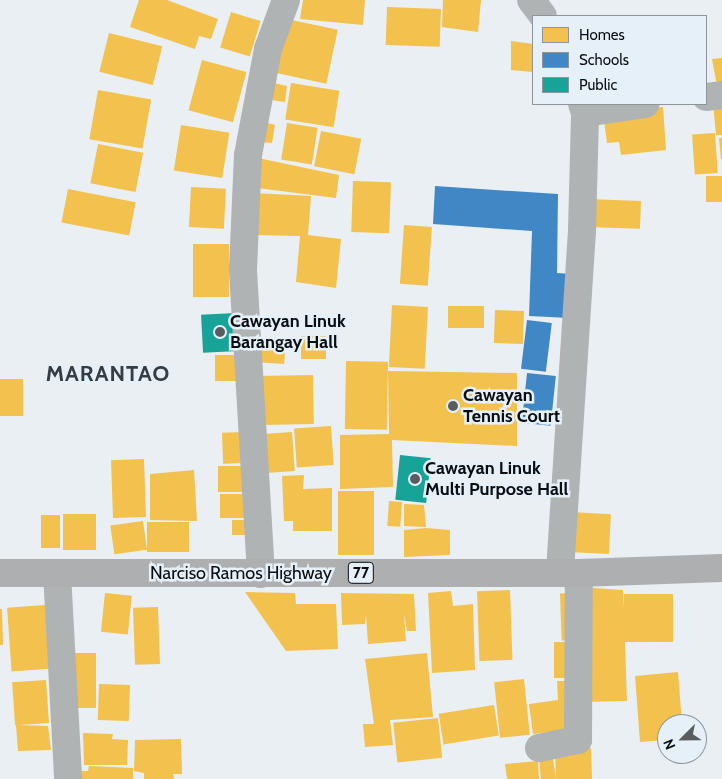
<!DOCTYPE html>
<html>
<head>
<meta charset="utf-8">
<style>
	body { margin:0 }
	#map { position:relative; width:722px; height:779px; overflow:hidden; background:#eaeff4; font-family:Cabin,sans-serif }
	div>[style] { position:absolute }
	.homes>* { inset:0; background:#f2c14e; transform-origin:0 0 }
	.schools>* { inset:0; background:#3f88c5; transform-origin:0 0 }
	.public>* { inset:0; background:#17a398; transform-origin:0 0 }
	.minor>* { height:28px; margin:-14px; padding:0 14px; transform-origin:14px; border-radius:14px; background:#b0b3b3 }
	.highway>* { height:28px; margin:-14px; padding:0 14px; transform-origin:14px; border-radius:14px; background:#aeafb1 }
	.dots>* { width:14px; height:14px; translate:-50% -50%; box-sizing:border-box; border:2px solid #e6f0f8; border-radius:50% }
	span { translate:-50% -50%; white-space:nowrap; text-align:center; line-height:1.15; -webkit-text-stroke:5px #e6f0f8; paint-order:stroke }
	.shield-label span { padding:1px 4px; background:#e6f0f8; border:1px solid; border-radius:4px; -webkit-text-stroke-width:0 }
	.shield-label { font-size:16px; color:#0b0e11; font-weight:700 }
	.poi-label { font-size:18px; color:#0b0e11; font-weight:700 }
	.left { translate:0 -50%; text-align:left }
	.street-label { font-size:18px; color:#0b0e11 }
	.district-label { font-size:22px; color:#353d43; font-weight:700; letter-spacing:1px }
	.legend { position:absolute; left:532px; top:15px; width:175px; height:90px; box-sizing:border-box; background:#e6f0f8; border:1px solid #8e969c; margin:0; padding:6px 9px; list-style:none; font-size:15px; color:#0b0e11 }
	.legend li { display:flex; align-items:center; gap:10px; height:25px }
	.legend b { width:25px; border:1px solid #8e969c }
	.north { position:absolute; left:657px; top:714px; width:50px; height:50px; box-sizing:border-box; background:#e6f0f8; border:1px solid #8e969c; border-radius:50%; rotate:247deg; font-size:14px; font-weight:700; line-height:20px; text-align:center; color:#0b0e11 }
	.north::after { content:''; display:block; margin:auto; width:18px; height:22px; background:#595d60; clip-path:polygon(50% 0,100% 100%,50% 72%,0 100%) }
</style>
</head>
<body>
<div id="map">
	<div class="homes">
		<i style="clip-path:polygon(139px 0,167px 0,218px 19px,211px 39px,199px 36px,195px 49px,130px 27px)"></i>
		<i style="clip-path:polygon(303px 0,365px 0,363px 25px,300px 19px)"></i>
		<i style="clip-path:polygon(443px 0,481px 0,478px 32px,442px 27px)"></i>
		<i style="left:387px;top:7px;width:54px;height:38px;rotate:2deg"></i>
		<i style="left:231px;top:12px;width:31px;height:37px;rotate:17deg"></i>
		<i style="left:282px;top:18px;width:57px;height:55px;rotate:12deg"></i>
		<i style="left:109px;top:33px;width:55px;height:40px;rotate:14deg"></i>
		<i style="clip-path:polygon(511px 41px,533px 44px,533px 72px,511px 70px)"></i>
		<i style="clip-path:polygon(722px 58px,722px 90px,718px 91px,712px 59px)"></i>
		<i style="left:202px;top:60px;width:46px;height:52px;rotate:15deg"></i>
		<i style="clip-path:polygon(266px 81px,287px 86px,285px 102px,264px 99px)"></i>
		<i style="left:291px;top:83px;width:49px;height:37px;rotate:9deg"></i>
		<i style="left:98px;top:90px;width:54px;height:50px;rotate:10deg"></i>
		<i style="clip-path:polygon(722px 102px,722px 135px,716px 135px,713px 103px)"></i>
		<i style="clip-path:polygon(663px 107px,666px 150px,621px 155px,619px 142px,607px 143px,603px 113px)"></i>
		<i style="clip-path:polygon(260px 121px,275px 125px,272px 143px,259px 142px)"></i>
		<i style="left:287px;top:123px;width:31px;height:37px;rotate:9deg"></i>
		<i style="left:181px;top:125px;width:49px;height:46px;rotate:9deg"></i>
		<i style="left:321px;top:131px;width:41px;height:36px;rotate:11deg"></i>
		<i style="left:715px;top:133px;width:40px;height:23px;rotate:86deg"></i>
		<i style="clip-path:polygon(719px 138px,722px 138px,722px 159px,721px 159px)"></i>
		<i style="left:98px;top:144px;width:46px;height:40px;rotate:11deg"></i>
		<i style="clip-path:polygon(258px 158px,339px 175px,336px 198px,257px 188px)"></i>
		<i style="left:722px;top:176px;width:26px;height:16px;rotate:90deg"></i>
		<i style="left:353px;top:181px;width:38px;height:51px;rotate:2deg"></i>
		<i style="left:191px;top:187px;width:35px;height:40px;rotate:3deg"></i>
		<i style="left:68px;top:189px;width:69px;height:34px;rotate:11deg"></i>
		<i style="clip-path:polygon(254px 193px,311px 196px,308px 235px,341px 239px,336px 288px,296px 282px,300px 236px,252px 235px)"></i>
		<i style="left:587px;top:199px;width:54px;height:28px;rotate:2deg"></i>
		<i style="left:404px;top:225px;width:28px;height:59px;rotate:4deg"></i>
		<i style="left:193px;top:244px;width:36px;height:53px"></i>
		<i style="left:392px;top:305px;width:36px;height:62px;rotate:3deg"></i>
		<i style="left:448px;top:306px;width:36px;height:22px"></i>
		<i style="left:495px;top:310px;width:29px;height:33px;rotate:2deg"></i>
		<i style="left:301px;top:336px;width:25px;height:23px"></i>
		<i style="left:256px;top:337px;width:30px;height:25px;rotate:4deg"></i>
		<i style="left:215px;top:355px;width:21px;height:26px"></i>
		<i style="left:346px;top:361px;width:42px;height:68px;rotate:1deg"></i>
		<i style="clip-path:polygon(388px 371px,517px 373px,517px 446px,392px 440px,393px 487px,340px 489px,340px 435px,389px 434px)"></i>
		<i style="left:313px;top:375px;width:49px;height:55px;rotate:89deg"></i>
		<i style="left:0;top:379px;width:23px;height:37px"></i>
		<i style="left:331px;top:426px;width:39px;height:37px;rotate:86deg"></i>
		<i style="left:243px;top:432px;width:31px;height:21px;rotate:88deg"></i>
		<i style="left:292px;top:432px;width:39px;height:29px;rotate:86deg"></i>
		<i style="left:144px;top:459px;width:58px;height:33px;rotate:88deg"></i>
		<i style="left:245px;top:466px;width:26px;height:27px;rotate:90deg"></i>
		<i style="clip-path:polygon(194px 470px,197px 521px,150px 520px,150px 474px)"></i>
		<i style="clip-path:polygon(304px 475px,303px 489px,332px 488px,332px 531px,293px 531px,293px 521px,284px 521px,282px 476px)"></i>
		<i style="left:338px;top:491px;width:36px;height:64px"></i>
		<i style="left:220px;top:494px;width:25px;height:24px"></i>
		<i style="left:389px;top:501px;width:13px;height:25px;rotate:4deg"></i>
		<i style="clip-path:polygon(404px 504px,424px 505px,426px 527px,404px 526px)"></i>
		<i style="left:570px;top:512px;width:41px;height:40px;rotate:3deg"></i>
		<i style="left:63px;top:514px;width:33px;height:36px"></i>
		<i style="left:41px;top:515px;width:19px;height:33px"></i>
		<i style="left:249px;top:520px;width:15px;height:17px;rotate:90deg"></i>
		<i style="left:143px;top:521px;width:29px;height:33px;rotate:82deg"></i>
		<i style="left:147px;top:522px;width:42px;height:30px"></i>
		<i style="clip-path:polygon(426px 528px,450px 530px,450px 555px,404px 557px,404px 530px)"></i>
		<i style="clip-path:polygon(579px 587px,623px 590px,623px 608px,624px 594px,673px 594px,673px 642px,625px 642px,627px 701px,582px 702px)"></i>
		<i style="left:510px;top:590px;width:70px;height:33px;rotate:88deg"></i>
		<i style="clip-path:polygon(451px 591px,453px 606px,473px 604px,475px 670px,432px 673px,428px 593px)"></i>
		<i style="clip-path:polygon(245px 592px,295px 593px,296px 604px,336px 604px,338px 649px,286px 651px)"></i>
		<i style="left:105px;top:593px;width:27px;height:39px;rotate:6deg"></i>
		<i style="clip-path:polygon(341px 593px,414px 594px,416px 631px,407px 631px,404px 614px,406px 641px,368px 644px,366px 615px,365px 624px,342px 625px)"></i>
		<i style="left:574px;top:593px;width:47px;height:14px;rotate:88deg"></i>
		<i style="left:45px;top:605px;width:64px;height:38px;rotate:86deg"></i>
		<i style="left:158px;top:607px;width:57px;height:25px;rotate:88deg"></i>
		<i style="clip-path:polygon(0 609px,2px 609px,3px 645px,0 645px)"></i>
		<i style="left:554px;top:642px;width:22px;height:36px"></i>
		<i style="left:72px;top:653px;width:24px;height:55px"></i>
		<i style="clip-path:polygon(427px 653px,433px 717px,390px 720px,393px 745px,365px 747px,363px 724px,374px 724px,365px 659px)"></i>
		<i style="clip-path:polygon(678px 672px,682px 724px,667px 724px,667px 740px,640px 742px,635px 676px)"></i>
		<i style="left:524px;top:679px;width:56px;height:30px;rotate:84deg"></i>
		<i style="left:46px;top:680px;width:43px;height:34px;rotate:86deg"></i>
		<i style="clip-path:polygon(557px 681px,576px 681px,576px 729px,533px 734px,529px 704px,558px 700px)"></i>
		<i style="left:99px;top:684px;width:31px;height:36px;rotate:2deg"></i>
		<i style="left:494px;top:705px;width:31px;height:56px;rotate:81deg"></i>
		<i style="left:438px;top:718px;width:40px;height:45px;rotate:84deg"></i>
		<i style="clip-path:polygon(16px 725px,48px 726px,51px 750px,18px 751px)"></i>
		<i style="clip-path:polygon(83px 733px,113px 734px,112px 739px,128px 740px,127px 765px,84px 765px)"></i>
		<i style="clip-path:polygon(181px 739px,182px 774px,173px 774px,174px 779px,144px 779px,144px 773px,134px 771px,135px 740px)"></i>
		<i style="left:591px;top:748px;width:31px;height:36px;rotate:88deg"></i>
		<i style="clip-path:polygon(539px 759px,553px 759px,556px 779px,541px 779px)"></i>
		<i style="clip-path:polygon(538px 761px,539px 779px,507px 779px,505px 764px)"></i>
		<i style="clip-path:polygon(89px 766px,133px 768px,133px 779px,78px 779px,78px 771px,88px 771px)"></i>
	</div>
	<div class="schools">
		<i style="clip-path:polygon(435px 186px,558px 194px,557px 273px,572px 274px,569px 318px,529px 316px,532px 231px,433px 224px)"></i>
		<i style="left:527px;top:320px;width:25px;height:49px;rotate:7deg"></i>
		<i style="left:527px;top:373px;width:29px;height:50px;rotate:6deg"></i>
	</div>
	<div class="public">
		<i style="left:236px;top:313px;width:38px;height:35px;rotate:87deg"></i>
		<i style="left:400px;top:455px;width:31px;height:45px;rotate:6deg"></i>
	</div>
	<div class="minor">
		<i style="left:531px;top:0;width:20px;rotate:53deg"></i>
		<i style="left:706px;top:97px;width:16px;rotate:-7deg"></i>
		<i style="left:585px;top:113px;width:61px;rotate:-8.5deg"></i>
		<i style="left:560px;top:571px;width:342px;rotate:-86.3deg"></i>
		<i style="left:582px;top:230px;width:117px;rotate:-88.5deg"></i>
		<i style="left:585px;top:113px;width:9px;rotate:-108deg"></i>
		<i style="left:57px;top:573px;width:206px;rotate:86.9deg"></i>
		<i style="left:261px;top:574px;width:306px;rotate:-93.4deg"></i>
		<i style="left:243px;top:269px;width:114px;rotate:-87.5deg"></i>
		<i style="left:248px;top:155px;width:108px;rotate:-79.3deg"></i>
		<i style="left:268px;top:49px;width:52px;rotate:-69.8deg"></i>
		<i style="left:539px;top:748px;width:40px;rotate:-12deg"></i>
		<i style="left:578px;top:740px;width:167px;rotate:-89.7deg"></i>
	</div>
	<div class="highway">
		<i style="left:0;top:573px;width:579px"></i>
		<i style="left:579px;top:573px;width:143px;rotate:-2deg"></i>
	</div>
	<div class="dots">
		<i style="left:220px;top:332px;background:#595d60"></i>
		<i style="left:453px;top:406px;background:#595d60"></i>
		<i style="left:415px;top:479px;background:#595d60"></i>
	</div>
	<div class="shield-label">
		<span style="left:361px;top:573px">77</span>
	</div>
	<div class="poi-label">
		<span class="left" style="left:230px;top:332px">Cawayan Linuk<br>Barangay Hall</span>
		<span class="left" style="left:463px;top:406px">Cawayan<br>Tennis Court</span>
		<span class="left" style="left:425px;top:479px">Cawayan Linuk<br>Multi Purpose Hall</span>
	</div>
	<div class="street-label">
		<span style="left:241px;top:573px">Narciso Ramos Highway</span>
	</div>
	<div class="district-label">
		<span style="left:108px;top:374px">MARANTAO</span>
	</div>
	<ul class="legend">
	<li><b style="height:14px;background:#f2c14e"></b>Homes</li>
	<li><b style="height:14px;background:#3f88c5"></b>Schools</li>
	<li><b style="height:14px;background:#17a398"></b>Public</li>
	</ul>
	<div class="north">N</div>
</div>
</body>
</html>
